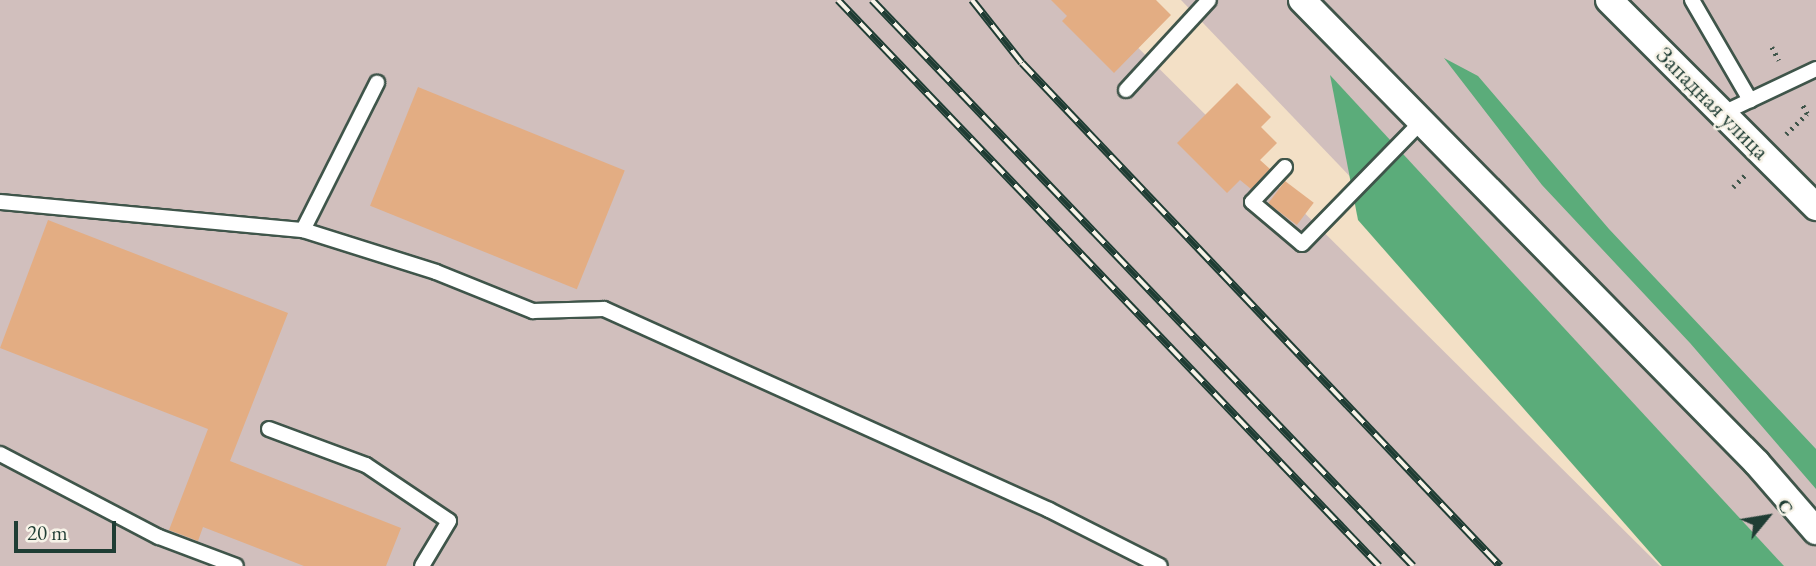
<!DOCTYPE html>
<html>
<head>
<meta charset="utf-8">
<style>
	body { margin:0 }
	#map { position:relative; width:1816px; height:566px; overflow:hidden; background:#f3e0c6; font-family:"EB Garamond",serif }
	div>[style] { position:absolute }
	.industrial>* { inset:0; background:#d1bfbd }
	.forest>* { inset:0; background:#5bac7a }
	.building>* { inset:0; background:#e3ad83; transform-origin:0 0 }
	.path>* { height:4.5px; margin-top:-2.25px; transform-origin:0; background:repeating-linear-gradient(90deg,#3f554a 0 2px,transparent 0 7px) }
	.roads { filter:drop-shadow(2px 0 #3f554a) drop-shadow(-2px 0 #3f554a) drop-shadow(0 2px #3f554a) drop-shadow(0 -2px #3f554a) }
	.lane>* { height:14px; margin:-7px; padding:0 7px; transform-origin:7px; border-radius:7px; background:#fff }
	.street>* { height:26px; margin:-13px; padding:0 13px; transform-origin:13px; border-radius:13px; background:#fff }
	.rail>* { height:8px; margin-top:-4px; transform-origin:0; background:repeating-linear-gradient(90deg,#f7f3e8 0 16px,#1f3d34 0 32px); box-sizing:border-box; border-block:2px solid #1f3d34 }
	span { translate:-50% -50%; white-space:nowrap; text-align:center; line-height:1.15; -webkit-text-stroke:5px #f7f3e8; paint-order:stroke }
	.street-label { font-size:24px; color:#1f3d34 }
	.north { position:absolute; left:1732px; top:482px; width:70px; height:70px; -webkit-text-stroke:5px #f7f3e8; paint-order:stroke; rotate:60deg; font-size:19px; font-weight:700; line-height:28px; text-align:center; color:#1f3d34 }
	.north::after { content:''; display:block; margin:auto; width:24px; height:32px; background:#1f3d34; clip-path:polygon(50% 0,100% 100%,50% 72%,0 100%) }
	.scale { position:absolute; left:14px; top:521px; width:102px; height:32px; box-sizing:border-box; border:4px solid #1f3d34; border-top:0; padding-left:9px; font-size:21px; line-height:24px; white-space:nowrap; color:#1f3d34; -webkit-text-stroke:5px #f7f3e8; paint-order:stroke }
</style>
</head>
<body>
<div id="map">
	<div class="industrial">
		<i style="clip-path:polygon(0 0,1090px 0,1660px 566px,0 566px)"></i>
		<i style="clip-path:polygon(1181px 0,1816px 0,1816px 566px,1723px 566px)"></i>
	</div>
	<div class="forest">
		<i style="clip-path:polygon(1444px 58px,1478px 76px,1609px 229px,1816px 449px,1816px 489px,1690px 343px,1542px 185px)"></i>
		<i style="clip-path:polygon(1330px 75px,1784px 566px,1662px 566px,1358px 220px)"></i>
	</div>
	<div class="building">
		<i style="clip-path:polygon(1051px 0,1156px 0,1171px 15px,1114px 73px,1062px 21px,1067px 16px)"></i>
		<i style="clip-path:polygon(1237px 83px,1271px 117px,1261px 127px,1277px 143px,1260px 160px,1270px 169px,1251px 189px,1240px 180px,1227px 193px,1177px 143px)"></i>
		<i style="left:418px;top:87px;width:223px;height:128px;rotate:22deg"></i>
		<i style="left:1285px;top:181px;width:36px;height:28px;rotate:37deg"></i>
		<i style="clip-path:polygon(48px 220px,288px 313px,230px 461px,401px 528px,386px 566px,304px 566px,203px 527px,198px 541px,169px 530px,208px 429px,0 348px)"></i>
	</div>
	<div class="path">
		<i style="left:1772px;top:47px;width:15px;rotate:62deg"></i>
		<i style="left:1786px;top:134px;width:29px;rotate:-44deg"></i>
		<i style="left:1807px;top:114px;width:13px;rotate:-117deg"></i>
		<i style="left:1733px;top:187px;width:17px;rotate:-45deg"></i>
	</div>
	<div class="roads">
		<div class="lane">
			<i style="left:1692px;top:0;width:116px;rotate:59.9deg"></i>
			<i style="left:1126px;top:90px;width:122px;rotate:-47.3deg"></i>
			<i style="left:1723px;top:113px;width:103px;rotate:-25.3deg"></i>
			<i style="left:1285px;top:167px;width:48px;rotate:133.3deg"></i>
			<i style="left:1252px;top:202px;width:65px;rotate:40deg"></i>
			<i style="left:1302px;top:244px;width:170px;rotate:-45.7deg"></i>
			<i style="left:0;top:202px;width:304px;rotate:5.3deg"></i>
			<i style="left:303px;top:230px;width:139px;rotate:17.5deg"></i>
			<i style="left:436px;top:272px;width:105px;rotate:21.9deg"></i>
			<i style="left:533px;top:311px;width:71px;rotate:-1.6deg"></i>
			<i style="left:604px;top:309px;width:488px;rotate:24.3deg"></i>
			<i style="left:1049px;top:510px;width:124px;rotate:26.8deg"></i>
			<i style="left:303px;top:230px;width:165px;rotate:-63.3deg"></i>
			<i style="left:269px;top:429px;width:103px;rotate:20.4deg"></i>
			<i style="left:366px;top:465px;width:100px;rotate:34deg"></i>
			<i style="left:449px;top:521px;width:52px;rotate:121deg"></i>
			<i style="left:0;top:454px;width:179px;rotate:27.6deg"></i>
			<i style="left:159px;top:537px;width:82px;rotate:20.6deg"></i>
		</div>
		<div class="street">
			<i style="left:1302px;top:0;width:649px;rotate:45.5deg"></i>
			<i style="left:1757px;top:463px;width:90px;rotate:49.1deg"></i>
			<i style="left:1609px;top:0;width:293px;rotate:45deg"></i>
		</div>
	</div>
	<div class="rail">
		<i style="left:838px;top:0;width:783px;rotate:46.29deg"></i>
		<i style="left:872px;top:0;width:783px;rotate:46.29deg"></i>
		<i style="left:972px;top:0;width:80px;rotate:51.6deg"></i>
		<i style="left:1022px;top:63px;width:694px;rotate:46.46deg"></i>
	</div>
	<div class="street-label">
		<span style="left:1713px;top:103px;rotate:45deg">Западная улица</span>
	</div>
	<div class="north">С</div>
	<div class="scale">20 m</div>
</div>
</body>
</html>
